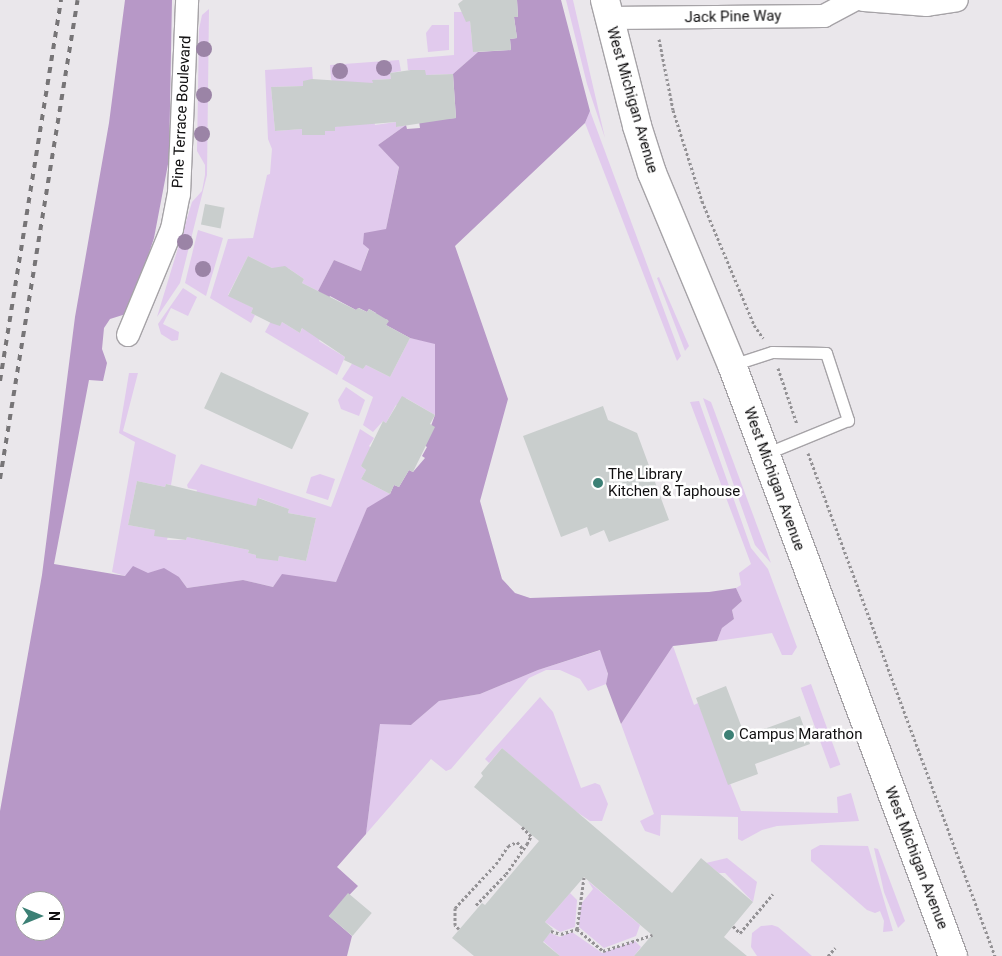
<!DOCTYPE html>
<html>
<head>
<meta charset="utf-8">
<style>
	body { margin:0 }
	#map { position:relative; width:1002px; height:956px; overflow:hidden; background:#eae7eb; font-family:Roboto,sans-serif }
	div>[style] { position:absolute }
	.green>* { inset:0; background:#e1caed; transform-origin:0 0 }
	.forest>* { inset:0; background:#b798c7 }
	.building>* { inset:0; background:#c9cecd; transform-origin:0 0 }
	.path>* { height:3px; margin-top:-1.5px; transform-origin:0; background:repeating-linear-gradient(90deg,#949295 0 2.5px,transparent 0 5px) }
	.roads { filter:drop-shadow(1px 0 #a6a3a7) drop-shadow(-1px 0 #a6a3a7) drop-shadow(0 1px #a6a3a7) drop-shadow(0 -1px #a6a3a7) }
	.lane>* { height:11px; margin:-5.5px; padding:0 5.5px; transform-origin:5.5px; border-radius:5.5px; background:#fff }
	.street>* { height:22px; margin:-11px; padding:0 11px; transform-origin:11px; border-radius:11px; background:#fff }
	.secondary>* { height:28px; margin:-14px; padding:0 14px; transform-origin:14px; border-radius:14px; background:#fff }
	.rail>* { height:4px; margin-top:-2px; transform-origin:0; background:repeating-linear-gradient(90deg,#777577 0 6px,transparent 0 12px) }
	.trees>* { width:16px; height:16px; margin:-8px; border-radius:50%; background:#9b84a6 }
	.dots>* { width:14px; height:14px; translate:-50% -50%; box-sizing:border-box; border:2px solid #fff; border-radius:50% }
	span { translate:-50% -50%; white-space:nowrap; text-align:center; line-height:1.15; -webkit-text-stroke:5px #fff; paint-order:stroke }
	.street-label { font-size:15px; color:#100f10 }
	.poi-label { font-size:15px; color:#100f10 }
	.left { translate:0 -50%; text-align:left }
	.north { position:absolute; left:15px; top:891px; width:50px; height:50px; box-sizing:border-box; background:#fff; border:1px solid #9f9f9f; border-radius:50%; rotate:90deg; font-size:14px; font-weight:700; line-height:20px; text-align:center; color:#100f10 }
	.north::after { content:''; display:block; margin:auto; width:18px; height:22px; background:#3c8075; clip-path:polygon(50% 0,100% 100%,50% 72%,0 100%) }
</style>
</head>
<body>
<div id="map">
	<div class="green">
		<i style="clip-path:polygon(566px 0,573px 0,605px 138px,587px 84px)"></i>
		<i style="clip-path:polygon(209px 9px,207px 175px,180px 283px,157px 317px,192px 202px,202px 191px,205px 175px,205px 165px,197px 151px,199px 29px,202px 15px)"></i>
		<i style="clip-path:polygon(454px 12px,465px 12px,466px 21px,470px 21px,472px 41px,477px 41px,478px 52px,453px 74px,426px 75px,408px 70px,407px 59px,454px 55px)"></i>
		<i style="clip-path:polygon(432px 25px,449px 25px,449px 50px,428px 52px,426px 33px)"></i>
		<i style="clip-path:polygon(399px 60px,401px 71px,390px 73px,391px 79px,373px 80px,373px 85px,333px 83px,331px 79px,330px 65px)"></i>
		<i style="clip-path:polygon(312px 67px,313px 81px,303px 86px,271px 87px,275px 131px,302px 129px,325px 135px,325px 131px,335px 131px,335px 127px,374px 118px,375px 125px,396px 122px,396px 127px,406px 125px,378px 145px,399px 166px,386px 229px,369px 248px,361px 271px,334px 260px,318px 291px,302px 283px,304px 279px,288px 268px,272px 268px,248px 256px,228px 295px,253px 308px,251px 313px,255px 315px,251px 323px,210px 298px,228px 239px,253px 238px,267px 175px,270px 174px,272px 149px,268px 139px,265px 70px)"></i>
		<i style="clip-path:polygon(590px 111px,681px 356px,677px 361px,585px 123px)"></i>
		<i style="clip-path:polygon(198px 230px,223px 238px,206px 296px,185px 283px)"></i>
		<i style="clip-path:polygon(659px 277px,689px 346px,685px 351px,657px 278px)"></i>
		<i style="clip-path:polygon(183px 288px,197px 297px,188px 316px,171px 308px,163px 324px,179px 332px,178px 340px,172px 341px,161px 334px,158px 324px)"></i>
		<i style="clip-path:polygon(271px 321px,280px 325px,282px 322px,300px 333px,303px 327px,321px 336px,319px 341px,345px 357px,337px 375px,265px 332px)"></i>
		<i style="clip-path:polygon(410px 338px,435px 343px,435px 415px,406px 398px,401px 408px,396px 405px,386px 423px,383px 421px,373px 432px,363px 425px,373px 397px,342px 379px,353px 362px,363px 369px,366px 365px,390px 377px)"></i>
		<i style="clip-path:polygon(129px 373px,138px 373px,123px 431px,176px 455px,171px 485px,166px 484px,165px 487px,137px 481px,128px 525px,155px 530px,168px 536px,167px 540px,186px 540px,187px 537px,249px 550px,248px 553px,256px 555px,256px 558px,265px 557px,278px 561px,279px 556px,306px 561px,316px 518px,288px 513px,289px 509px,259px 498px,256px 506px,196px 493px,197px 490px,188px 488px,187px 485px,201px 464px,331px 507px,360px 429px,374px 438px,369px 446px,372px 449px,361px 466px,366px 470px,361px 479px,390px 494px,367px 509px,336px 582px,282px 575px,273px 587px,243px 580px,187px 588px,179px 577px,148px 573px,125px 576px,112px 572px,135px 442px,119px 433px)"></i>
		<i style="clip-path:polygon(346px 387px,365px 400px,359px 416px,341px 409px,338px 400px)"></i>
		<i style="clip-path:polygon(703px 398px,711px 402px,771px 563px,755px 545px)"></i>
		<i style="clip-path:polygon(699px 401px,751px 548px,768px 569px,797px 647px,792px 655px,782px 655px,772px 633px,717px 641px,722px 628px,734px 619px,732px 610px,742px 601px,736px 588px,741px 585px,739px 573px,751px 564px,690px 402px)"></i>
		<i style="clip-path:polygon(320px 474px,335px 479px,328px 500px,306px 493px,311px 477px)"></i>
		<i style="clip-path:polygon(673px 646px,694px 705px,698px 703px,741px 811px,838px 813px,837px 797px,851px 793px,859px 821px,777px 826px,762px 830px,742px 841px,738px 839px,738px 817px,661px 815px,660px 836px,645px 831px,640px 821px,654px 814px,621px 724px)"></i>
		<i style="clip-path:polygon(601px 650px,608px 675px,606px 684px,588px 691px,580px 679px,560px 670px,546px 670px,529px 678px,451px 769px,446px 771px,431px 759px,366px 834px,380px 723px,411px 725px,439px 701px,480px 694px,538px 670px)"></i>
		<i style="left:811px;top:684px;width:86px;height:11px;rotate:70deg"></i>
		<i style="clip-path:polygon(540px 697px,553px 712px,581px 788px,595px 783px,600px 785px,608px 804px,602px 821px,590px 821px,574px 810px,502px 748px,489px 763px,485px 759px)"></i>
		<i style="clip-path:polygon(820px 845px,868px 846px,893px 931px,883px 932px,884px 921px,880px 911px,875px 913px,867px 910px,811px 861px,811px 850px)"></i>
		<i style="clip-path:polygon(874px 848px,878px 849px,905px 921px,898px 928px,884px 892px)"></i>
		<i style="clip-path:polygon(727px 858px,757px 882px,753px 902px,725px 873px,719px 873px,706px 863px)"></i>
		<i style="clip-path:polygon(588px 881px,640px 925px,636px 936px,604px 948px,579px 927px,581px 904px,593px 889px)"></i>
		<i style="clip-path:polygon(570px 893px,577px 900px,575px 927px,560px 932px,545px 922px)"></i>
		<i style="clip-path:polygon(772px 925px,778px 927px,812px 956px,757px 956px,751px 947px,752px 933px,761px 926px)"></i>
		<i style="clip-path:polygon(572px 932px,602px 953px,635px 941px,641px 947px,634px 956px,560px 956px,543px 941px,550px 933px,560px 937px)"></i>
	</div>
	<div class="forest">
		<i style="clip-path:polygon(evenodd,125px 0,172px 0,169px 159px,154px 238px,129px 313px,110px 319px,104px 328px,102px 349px,107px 363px,103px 381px,89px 380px,54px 564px,125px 576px,133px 566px,148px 573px,164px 568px,179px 577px,187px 588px,243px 580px,273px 587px,282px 574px,336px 582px,367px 508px,390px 494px,394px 485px,399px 487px,409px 470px,413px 472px,425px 458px,422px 456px,427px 447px,424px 445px,435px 415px,435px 344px,410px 338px,386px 325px,388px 320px,375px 316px,376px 313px,369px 309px,367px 312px,359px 308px,356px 310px,330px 296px,327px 301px,318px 291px,334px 260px,361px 271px,369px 249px,363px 244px,364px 233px,386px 229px,399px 167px,378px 145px,406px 125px,407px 129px,420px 128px,419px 121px,456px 118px,453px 74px,478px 52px,511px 50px,510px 39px,517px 38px,514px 17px,518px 17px,517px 0,561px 0,590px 111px,585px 123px,455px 246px,508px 399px,480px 501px,502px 579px,515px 593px,530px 598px,709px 592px,736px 588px,742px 601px,732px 610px,734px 619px,722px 628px,717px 641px,673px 646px,621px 724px,606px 684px,608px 674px,600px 650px,538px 670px,480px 694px,439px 701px,411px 725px,380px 724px,366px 834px,337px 867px,358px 886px,329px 916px,352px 936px,347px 956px,0 956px,0 811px,42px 575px,75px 317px,109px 123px,125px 0,25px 901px,55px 901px,55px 931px,25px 931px,25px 901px)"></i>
	</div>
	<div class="building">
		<i style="clip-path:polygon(463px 0,517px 0,518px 17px,514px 17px,517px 38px,510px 39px,511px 50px,473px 52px,470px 21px,466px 22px,458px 4px)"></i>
		<i style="clip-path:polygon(411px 70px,425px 70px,426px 75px,453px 74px,456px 118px,396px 127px,396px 122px,335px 127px,335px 131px,325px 131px,325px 135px,302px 135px,302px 129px,275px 131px,271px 87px,303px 86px,303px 81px,312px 79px,373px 83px,372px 80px,391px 79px,390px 73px)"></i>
		<i style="left:205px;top:204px;width:20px;height:21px;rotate:11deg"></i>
		<i style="clip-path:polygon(248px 256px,272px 268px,285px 266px,304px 279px,302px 283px,356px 310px,358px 308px,367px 312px,369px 309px,389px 321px,386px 325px,410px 338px,390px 377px,366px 365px,363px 369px,344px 360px,345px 357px,302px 328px,300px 333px,282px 322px,280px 326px,271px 323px,251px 313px,253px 308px,228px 296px)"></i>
		<i style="left:221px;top:372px;width:97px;height:40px;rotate:25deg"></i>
		<i style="clip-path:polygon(402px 396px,435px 415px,430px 424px,435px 427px,413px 472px,409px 470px,399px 487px,394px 485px,390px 494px,361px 479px,366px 470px,361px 466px,383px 421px,386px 423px)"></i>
		<i style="clip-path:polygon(603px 406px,608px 420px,637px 433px,669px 520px,609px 542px,604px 530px,590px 536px,587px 527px,561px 537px,523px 436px)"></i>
		<i style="clip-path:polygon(137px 481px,165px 487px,166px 484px,256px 506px,258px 498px,289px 509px,288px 513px,316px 518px,306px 561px,279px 556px,278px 561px,256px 558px,256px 555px,248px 553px,249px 550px,187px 537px,186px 540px,154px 536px,155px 530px,128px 525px)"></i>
		<i style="clip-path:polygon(726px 686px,745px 736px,800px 716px,810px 744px,755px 764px,758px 774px,728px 785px,696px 698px)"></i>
		<i style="clip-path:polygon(502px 748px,672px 893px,701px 858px,753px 902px,724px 937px,747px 956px,634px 956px,652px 935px,584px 877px,545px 922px,553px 929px,543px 942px,560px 956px,474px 956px,452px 938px,482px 903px,485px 905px,539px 841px,474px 787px,483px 776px,481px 773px)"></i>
		<i style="left:348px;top:893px;width:31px;height:30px;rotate:40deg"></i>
	</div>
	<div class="path">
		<i style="left:659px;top:39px;width:72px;rotate:78.8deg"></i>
		<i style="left:673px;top:110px;width:96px;rotate:72.3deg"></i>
		<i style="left:702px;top:201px;width:134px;rotate:67.2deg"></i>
		<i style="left:754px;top:325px;width:16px;rotate:55deg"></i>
		<i style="left:778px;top:368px;width:59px;rotate:71.3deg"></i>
		<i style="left:808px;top:453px;width:537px;rotate:69.61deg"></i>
		<i style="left:476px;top:905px;width:43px;rotate:-45.9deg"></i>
		<i style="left:506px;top:874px;width:37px;rotate:-55deg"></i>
		<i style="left:527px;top:844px;width:9px;rotate:-63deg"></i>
		<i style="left:531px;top:836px;width:13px;rotate:-135deg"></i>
		<i style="left:733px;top:926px;width:10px;rotate:45deg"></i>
		<i style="left:740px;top:933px;width:51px;rotate:-49.8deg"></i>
		<i style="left:459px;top:929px;width:6px;rotate:-135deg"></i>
		<i style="left:455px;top:925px;width:17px;rotate:-90deg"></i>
		<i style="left:455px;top:908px;width:60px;rotate:-47deg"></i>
		<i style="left:496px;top:864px;width:22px;rotate:-56deg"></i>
		<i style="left:508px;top:846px;width:10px;rotate:-24deg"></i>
		<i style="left:517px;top:842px;width:9px;rotate:49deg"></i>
		<i style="left:577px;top:929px;width:52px;rotate:-82.3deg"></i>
		<i style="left:551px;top:931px;width:10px;rotate:17deg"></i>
		<i style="left:561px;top:934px;width:17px;rotate:-17deg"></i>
		<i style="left:577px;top:929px;width:34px;rotate:40deg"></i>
		<i style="left:603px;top:951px;width:52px;rotate:-18.1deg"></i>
		<i style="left:828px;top:956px;width:11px;rotate:-49deg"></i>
	</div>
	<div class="roads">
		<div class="lane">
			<i style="left:732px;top:365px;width:42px;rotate:-18deg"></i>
			<i style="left:772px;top:352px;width:54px;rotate:1.1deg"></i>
			<i style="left:826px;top:353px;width:71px;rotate:71.8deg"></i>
			<i style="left:848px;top:420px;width:90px;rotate:157.7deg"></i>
		</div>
		<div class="street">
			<i style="left:864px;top:0;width:63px;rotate:4.5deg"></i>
			<i style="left:927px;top:5px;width:30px;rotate:-9deg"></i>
			<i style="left:608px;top:18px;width:216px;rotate:-0.5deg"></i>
			<i style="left:824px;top:16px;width:34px;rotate:-28deg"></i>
			<i style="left:128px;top:335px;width:115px;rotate:-67.5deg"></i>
			<i style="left:172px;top:229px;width:36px;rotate:-79deg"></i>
			<i style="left:179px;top:194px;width:194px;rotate:-87.6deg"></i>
		</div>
		<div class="secondary">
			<i style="left:605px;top:0;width:130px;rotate:75.7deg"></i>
			<i style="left:637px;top:126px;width:49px;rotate:72.3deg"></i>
			<i style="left:652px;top:173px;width:208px;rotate:67.4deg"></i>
			<i style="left:732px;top:365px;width:631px;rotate:69.5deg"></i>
		</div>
	</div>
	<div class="rail">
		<i style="left:0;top:381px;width:386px;rotate:-80.9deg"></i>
		<i style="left:0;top:479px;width:485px;rotate:-80.8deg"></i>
	</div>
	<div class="trees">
		<i style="left:204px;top:49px"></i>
		<i style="left:384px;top:68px"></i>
		<i style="left:340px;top:71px"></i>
		<i style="left:204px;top:95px"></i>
		<i style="left:202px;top:134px"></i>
		<i style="left:185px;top:242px"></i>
		<i style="left:203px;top:269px"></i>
	</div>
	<div class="dots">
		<i style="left:598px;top:483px;background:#3c8075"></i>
		<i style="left:729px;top:735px;background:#3c8075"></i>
	</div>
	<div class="street-label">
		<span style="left:733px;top:17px;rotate:-1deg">Jack Pine Way</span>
		<span style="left:632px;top:100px;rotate:74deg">West Michigan Avenue</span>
		<span style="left:182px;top:112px;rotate:-87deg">Pine Terrace Boulevard</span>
		<span style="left:774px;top:479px;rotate:70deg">West Michigan Avenue</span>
		<span style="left:916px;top:858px;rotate:69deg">West Michigan Avenue</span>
	</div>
	<div class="poi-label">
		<span class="left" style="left:608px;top:483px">The Library<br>Kitchen &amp; Taphouse</span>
		<span class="left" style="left:739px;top:735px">Campus Marathon</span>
	</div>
	<div class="north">N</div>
</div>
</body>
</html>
